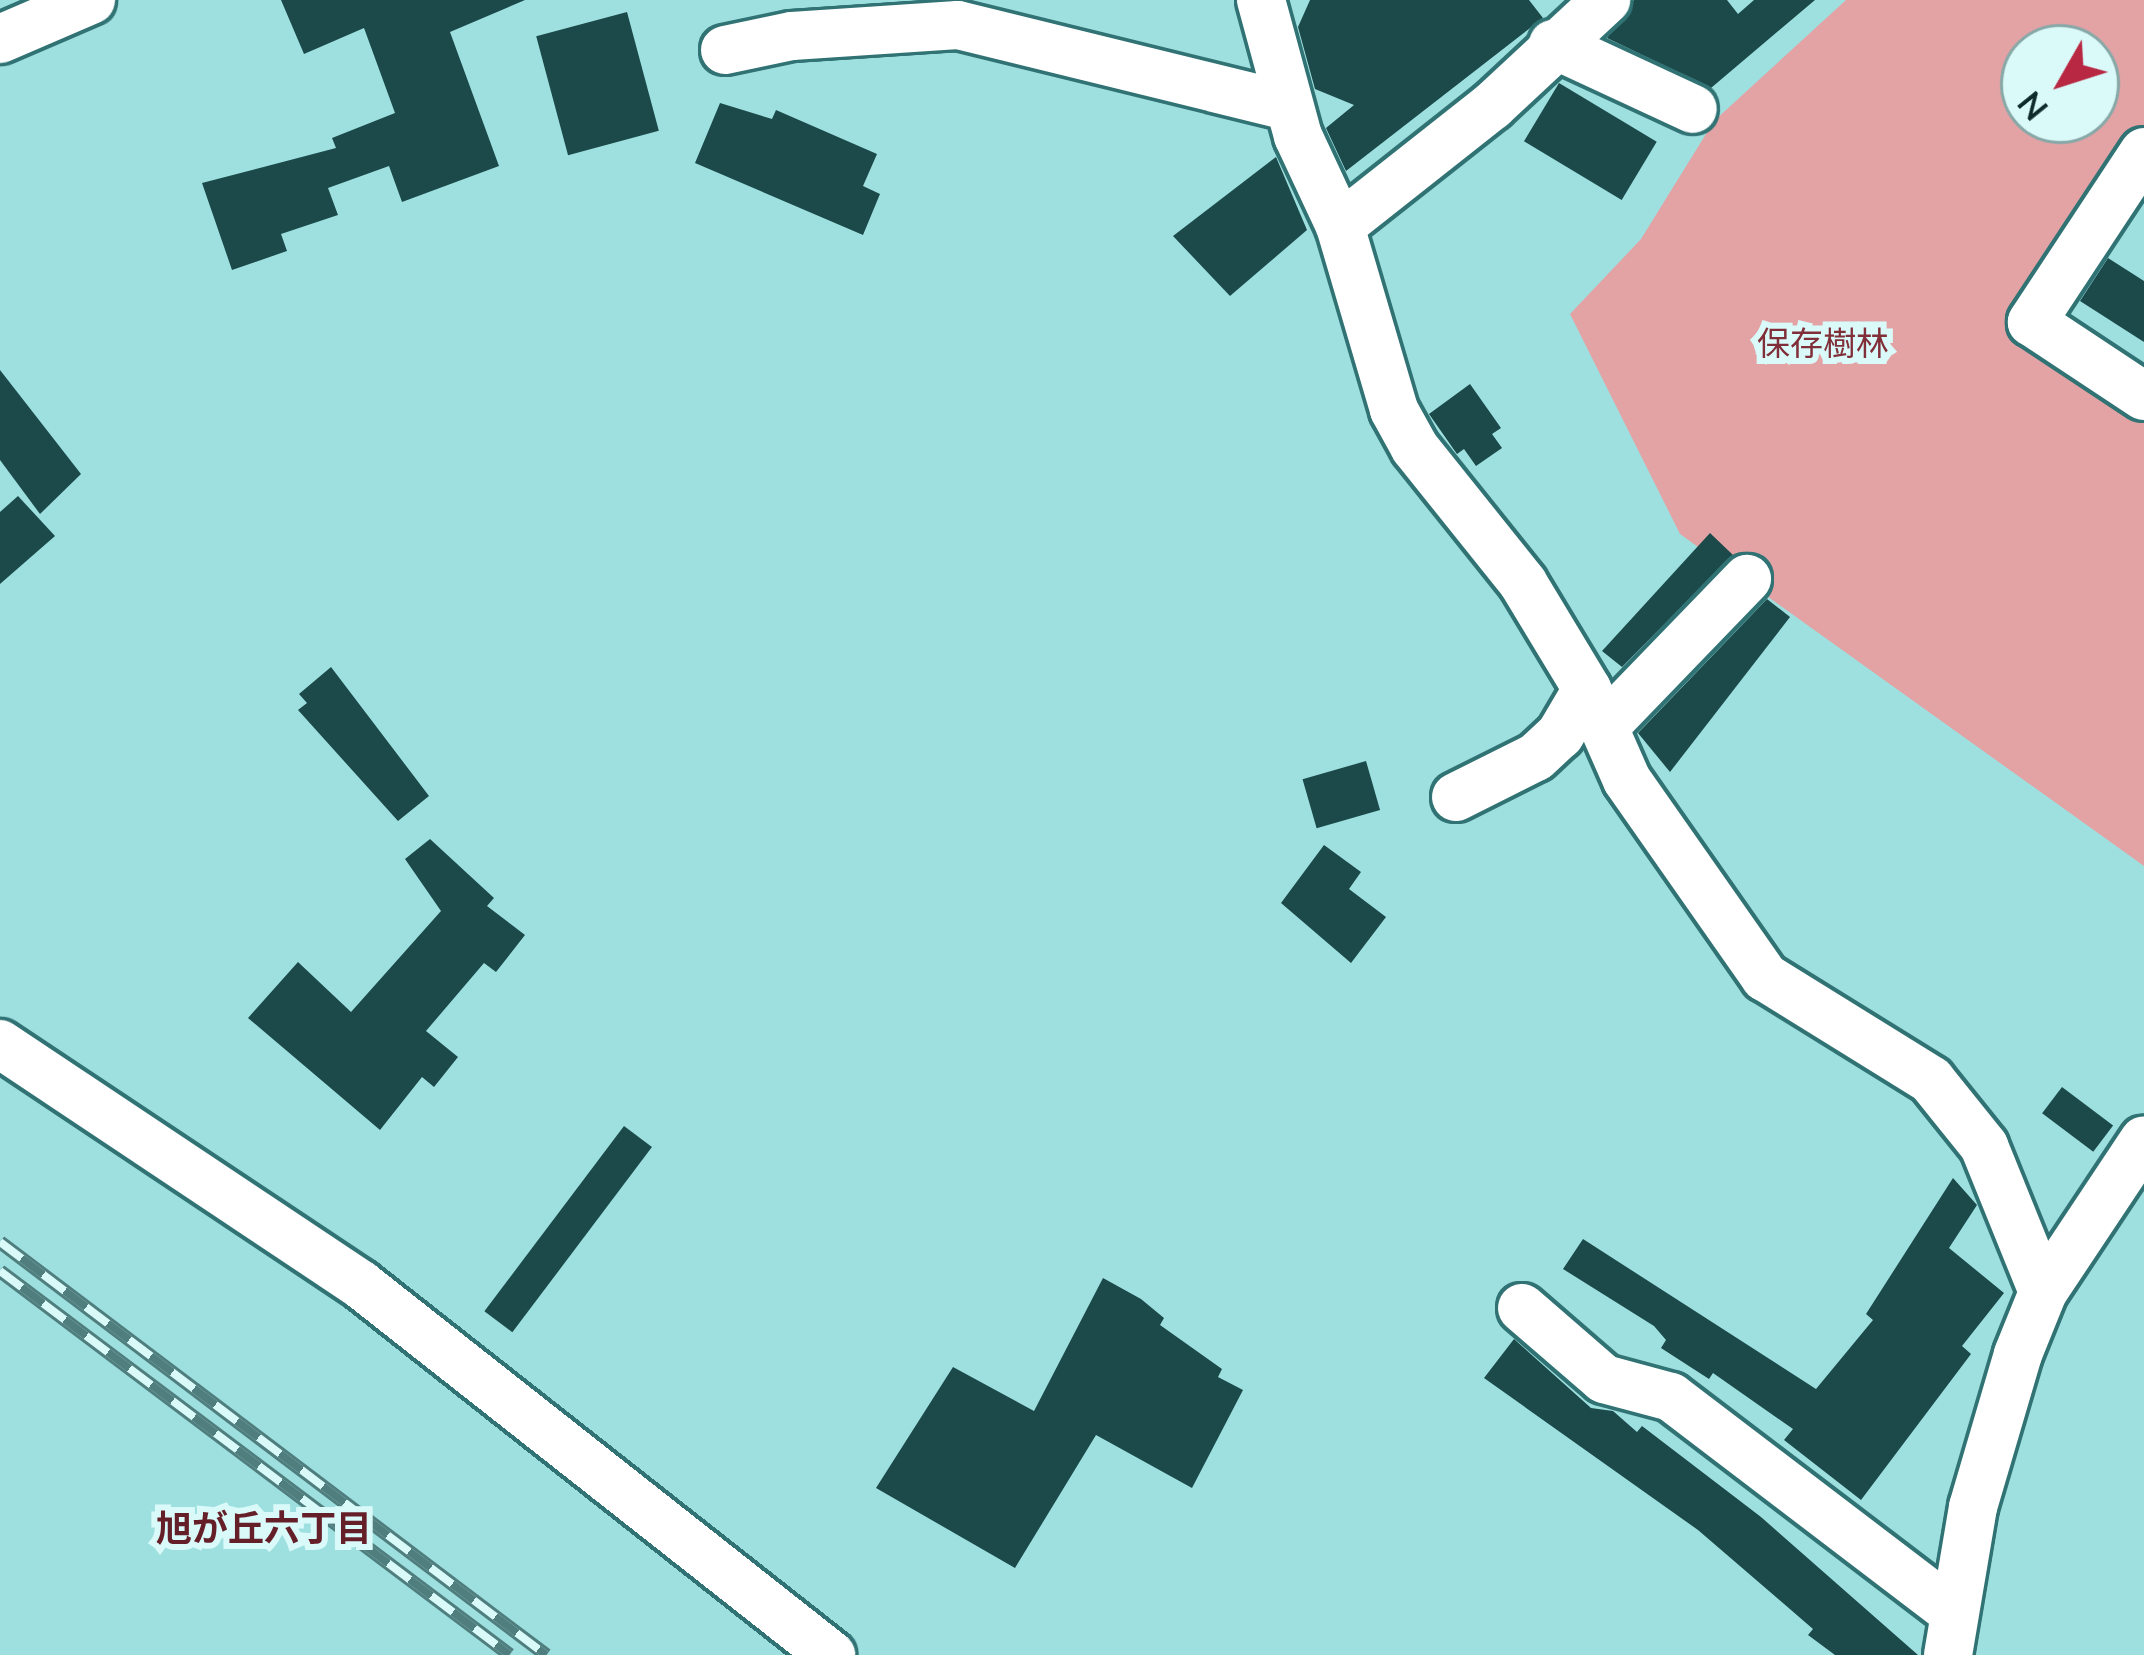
<!DOCTYPE html>
<html>
<head>
<meta charset="utf-8">
<style>
	body { margin:0 }
	#map { position:relative; width:2144px; height:1655px; overflow:hidden; background:#9ee0e0; font-family:"Nunito Sans","Noto Sans JP",sans-serif }
	div>[style] { position:absolute }
	.green>* { inset:0; background:#e3a3a5 }
	.building>* { inset:0; background:#1c4949; transform-origin:0 0 }
	.roads { filter:drop-shadow(3px 0 #317374) drop-shadow(-3px 0 #317374) drop-shadow(0 3px #317374) drop-shadow(0 -3px #317374) }
	.minor>* { height:48px; margin:-24px; padding:0 24px; transform-origin:24px; border-radius:24px; background:#fff }
	.rail>* { height:14px; margin-top:-7px; transform-origin:0; background:repeating-linear-gradient(90deg,#dafafa 0 27px,#507e7e 0 54px); box-sizing:border-box; border-block:3px solid #507e7e }
	span { translate:-50% -50%; white-space:nowrap; text-align:center; line-height:1.15; -webkit-text-stroke:12px #dafafa; paint-order:stroke }
	.park-label { font-size:33px; color:#802f38 }
	.neighbourhood-label { font-size:36px; color:#651f28; font-weight:700 }
	.north { position:absolute; left:2000px; top:24px; width:120px; height:120px; box-sizing:border-box; background:#dafafa; border:3px solid #88a7a7; border-radius:50%; rotate:231deg; font-size:33px; font-weight:700; line-height:48px; text-align:center; color:#0e2a2a }
	.north::after { content:''; display:block; margin:auto; width:42px; height:54px; background:#b92842; clip-path:polygon(50% 0,100% 100%,50% 72%,0 100%) }
</style>
</head>
<body>
<div id="map">
	<div class="green">
		<i style="clip-path:polygon(evenodd,1846px 0,2144px 0,2144px 152px,2033px 322px,2144px 396px,2144px 866px,1680px 534px,1570px 314px,1641px 239px,1714px 121px,1846px 0,2024px 48px,2096px 48px,2096px 120px,2024px 120px,2024px 48px)"></i>
	</div>
	<div class="building">
		<i style="clip-path:polygon(281px 0,525px 0,450px 32px,499px 166px,402px 202px,389px 166px,328px 188px,338px 215px,281px 234px,287px 251px,232px 270px,202px 183px,336px 148px,332px 138px,395px 113px,364px 28px,304px 54px)"></i>
		<i style="clip-path:polygon(1310px 0,1529px 0,1543px 18px,1346px 171px,1326px 128px,1354px 105px,1315px 89px,1298px 27px)"></i>
		<i style="clip-path:polygon(1634px 0,1727px 0,1738px 14px,1754px 0,1815px 0,1711px 88px,1607px 38px)"></i>
		<i style="left:627px;top:12px;width:123px;height:94px;rotate:75deg"></i>
		<i style="left:1559px;top:83px;width:114px;height:68px;rotate:31deg"></i>
		<i style="clip-path:polygon(720px 103px,772px 119px,776px 110px,877px 154px,863px 186px,880px 194px,863px 235px,695px 163px)"></i>
		<i style="clip-path:polygon(1276px 157px,1307px 230px,1230px 296px,1173px 236px)"></i>
		<i style="clip-path:polygon(2108px 258px,2144px 281px,2144px 342px,2080px 301px)"></i>
		<i style="clip-path:polygon(0 370px,81px 474px,40px 514px,0 460px)"></i>
		<i style="clip-path:polygon(1470px 384px,1501px 428px,1492px 434px,1502px 448px,1476px 466px,1464px 449px,1457px 454px,1429px 414px)"></i>
		<i style="clip-path:polygon(18px 496px,55px 536px,0 584px,0 512px)"></i>
		<i style="clip-path:polygon(1710px 533px,1733px 555px,1622px 667px,1602px 651px)"></i>
		<i style="clip-path:polygon(1767px 599px,1790px 617px,1670px 772px,1638px 733px)"></i>
		<i style="clip-path:polygon(331px 667px,429px 796px,398px 821px,298px 710px,307px 703px,299px 694px)"></i>
		<i style="left:1366px;top:761px;width:51px;height:66px;rotate:74deg"></i>
		<i style="clip-path:polygon(430px 839px,494px 898px,487px 906px,525px 935px,496px 972px,484px 963px,426px 1031px,458px 1057px,434px 1087px,422px 1077px,380px 1130px,248px 1018px,298px 962px,351px 1012px,441px 911px,405px 859px)"></i>
		<i style="clip-path:polygon(1324px 845px,1361px 872px,1349px 889px,1386px 917px,1351px 963px,1281px 903px)"></i>
		<i style="left:2062px;top:1087px;width:64px;height:33px;rotate:37deg"></i>
		<i style="left:624px;top:1126px;width:35px;height:232px;rotate:37deg"></i>
		<i style="clip-path:polygon(1953px 1178px,1977px 1205px,1949px 1248px,2004px 1293px,1962px 1346px,1971px 1354px,1861px 1500px,1784px 1440px,1793px 1429px,1713px 1373px,1709px 1379px,1661px 1348px,1666px 1340px,1654px 1326px,1563px 1269px,1583px 1239px,1816px 1389px,1873px 1320px,1866px 1314px)"></i>
		<i style="clip-path:polygon(1103px 1278px,1141px 1299px,1164px 1318px,1160px 1325px,1222px 1369px,1218px 1377px,1243px 1390px,1192px 1488px,1096px 1435px,1015px 1568px,876px 1488px,953px 1367px,1034px 1411px)"></i>
		<i style="clip-path:polygon(1514px 1339px,1591px 1408px,1613px 1411px,1637px 1432px,1642px 1426px,1761px 1517px,1918px 1655px,1835px 1655px,1808px 1635px,1813px 1629px,1698px 1530px,1484px 1378px)"></i>
	</div>
	<div class="roads">
		<div class="minor">
			<i style="left:1261px;top:0;width:141px;rotate:74.8deg"></i>
			<i style="left:1298px;top:136px;width:99px;rotate:65deg"></i>
			<i style="left:1340px;top:226px;width:192px;rotate:73.6deg"></i>
			<i style="left:1394px;top:410px;width:43px;rotate:61.1deg"></i>
			<i style="left:1415px;top:448px;width:173px;rotate:51.3deg"></i>
			<i style="left:1523px;top:583px;width:124px;rotate:58.9deg"></i>
			<i style="left:1587px;top:689px;width:99px;rotate:66.3deg"></i>
			<i style="left:1627px;top:780px;width:241px;rotate:55deg"></i>
			<i style="left:1765px;top:977px;width:195px;rotate:31.8deg"></i>
			<i style="left:1931px;top:1080px;width:85px;rotate:51.2deg"></i>
			<i style="left:1984px;top:1146px;width:157px;rotate:68deg"></i>
			<i style="left:0;top:39px;width:99px;rotate:-23.2deg"></i>
			<i style="left:1553px;top:44px;width:154px;rotate:24.9deg"></i>
			<i style="left:725px;top:50px;width:68px;rotate:-11.8deg"></i>
			<i style="left:792px;top:36px;width:166px;rotate:-3.8deg"></i>
			<i style="left:958px;top:25px;width:341px;rotate:13.8deg"></i>
			<i style="left:2144px;top:152px;width:204px;rotate:123.4deg"></i>
			<i style="left:2032px;top:322px;width:134px;rotate:33.5deg"></i>
			<i style="left:1340px;top:226px;width:194px;rotate:-38.3deg"></i>
			<i style="left:1492px;top:106px;width:156px;rotate:-42.9deg"></i>
			<i style="left:1604px;top:727px;width:206px;rotate:-46deg"></i>
			<i style="left:1456px;top:797px;width:89px;rotate:-26.6deg"></i>
			<i style="left:1536px;top:757px;width:33px;rotate:-43deg"></i>
			<i style="left:1560px;top:735px;width:53px;rotate:-59.6deg"></i>
			<i style="left:0;top:1044px;width:433px;rotate:33.7deg"></i>
			<i style="left:360px;top:1284px;width:600px;rotate:38.23deg"></i>
			<i style="left:1522px;top:1308px;width:108px;rotate:40.9deg"></i>
			<i style="left:1604px;top:1379px;width:69px;rotate:15deg"></i>
			<i style="left:1671px;top:1397px;width:355px;rotate:37.3deg"></i>
			<i style="left:1948px;top:1655px;width:150px;rotate:-80.4deg"></i>
			<i style="left:1973px;top:1507px;width:159px;rotate:-73.6deg"></i>
			<i style="left:2018px;top:1354px;width:67px;rotate:-68deg"></i>
			<i style="left:2043px;top:1292px;width:182px;rotate:-56.4deg"></i>
		</div>
	</div>
	<div class="rail">
		<i style="left:0;top:1242px;width:685px;rotate:37.1deg"></i>
		<i style="left:0;top:1271px;width:638px;rotate:36.98deg"></i>
	</div>
	<div class="park-label">
		<span style="left:1823px;top:345px">保存樹林</span>
	</div>
	<div class="neighbourhood-label">
		<span style="left:264px;top:1530px">旭が丘六丁目</span>
	</div>
	<div class="north">N</div>
</div>
</body>
</html>
